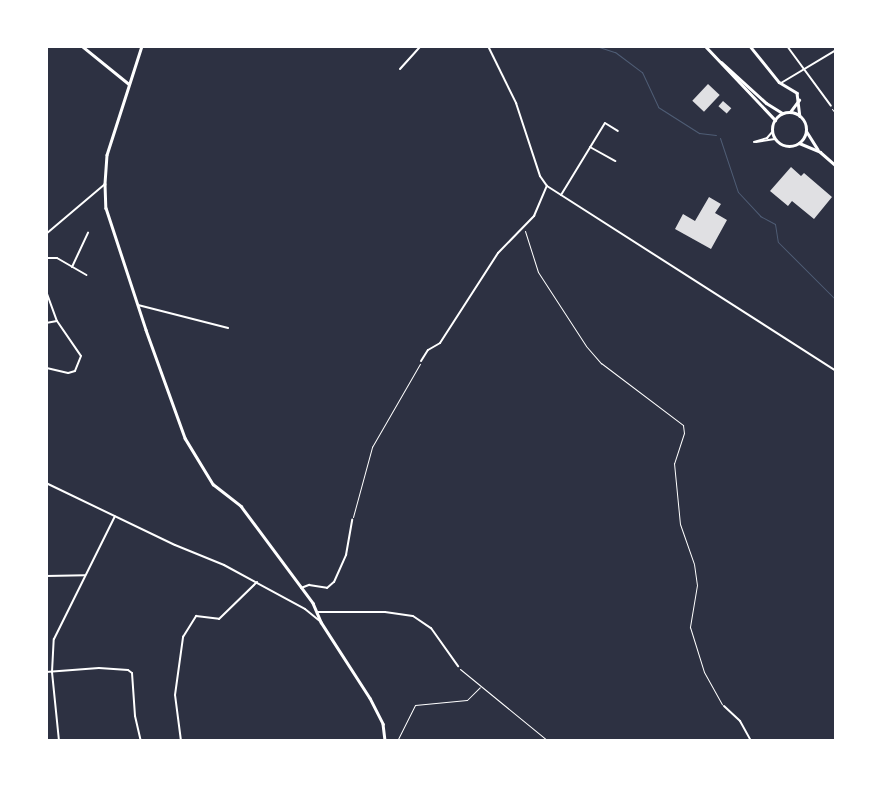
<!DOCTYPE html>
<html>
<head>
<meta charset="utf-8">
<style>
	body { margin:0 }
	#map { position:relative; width:882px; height:787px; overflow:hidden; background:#2d3142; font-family:"Asap Condensed",sans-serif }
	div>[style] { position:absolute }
	.stream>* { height:1px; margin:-0.5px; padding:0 0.5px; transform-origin:0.5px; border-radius:0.5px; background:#4f5d75 }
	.building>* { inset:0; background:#e0e0e3; transform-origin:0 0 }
	.path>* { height:1px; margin:-0.5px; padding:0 0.5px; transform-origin:0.5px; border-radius:0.5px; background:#fff }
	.minor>* { height:2px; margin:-1px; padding:0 1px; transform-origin:1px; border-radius:1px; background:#fff }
	.tertiary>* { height:2.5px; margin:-1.25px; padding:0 1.25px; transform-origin:1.25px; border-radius:1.25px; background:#fff }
	.secondary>* { height:2.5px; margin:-1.25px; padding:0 1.25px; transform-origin:1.25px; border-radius:1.25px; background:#fff }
	.primary>* { height:3px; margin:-1.5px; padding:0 1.5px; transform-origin:1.5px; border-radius:1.5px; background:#fff }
	.primary>.ring { margin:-1.5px; padding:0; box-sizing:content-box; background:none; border:3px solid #fff; border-radius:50% }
	span { translate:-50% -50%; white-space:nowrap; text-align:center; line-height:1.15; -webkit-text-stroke:5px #fff; paint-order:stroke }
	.frame { position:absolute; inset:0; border:48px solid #fff; pointer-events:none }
</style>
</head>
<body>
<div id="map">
	<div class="stream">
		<i style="left:596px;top:46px;width:20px;rotate:18deg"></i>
		<i style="left:615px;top:52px;width:34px;rotate:37deg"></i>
		<i style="left:642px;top:72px;width:38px;rotate:65deg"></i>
		<i style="left:658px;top:107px;width:49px;rotate:32.4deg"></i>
		<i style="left:699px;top:133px;width:17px;rotate:7deg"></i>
		<i style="left:711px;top:46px;width:2px;rotate:27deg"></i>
		<i style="left:720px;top:138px;width:57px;rotate:71.6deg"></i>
		<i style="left:738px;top:192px;width:33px;rotate:47deg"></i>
		<i style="left:760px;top:216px;width:17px;rotate:28deg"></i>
		<i style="left:775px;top:224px;width:18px;rotate:81deg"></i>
		<i style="left:778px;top:242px;width:82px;rotate:45deg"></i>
	</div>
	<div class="building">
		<i style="left:708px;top:84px;width:16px;height:23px;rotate:43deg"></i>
		<i style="left:723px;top:101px;width:11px;height:7px;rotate:41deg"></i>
		<i style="clip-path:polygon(791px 167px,801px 176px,804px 173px,832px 197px,814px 219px,792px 201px,788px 206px,770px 191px)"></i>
		<i style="clip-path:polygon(709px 197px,721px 204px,715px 213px,727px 220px,711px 249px,675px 229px,683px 214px,695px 221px)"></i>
	</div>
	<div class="path">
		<i style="left:832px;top:109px;width:6px;rotate:51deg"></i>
		<i style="left:525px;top:231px;width:43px;rotate:72.4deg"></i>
		<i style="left:538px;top:272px;width:88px;rotate:57deg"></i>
		<i style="left:586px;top:346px;width:23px;rotate:49deg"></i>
		<i style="left:601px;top:363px;width:103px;rotate:37.1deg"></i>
		<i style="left:683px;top:425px;width:8px;rotate:83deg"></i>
		<i style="left:684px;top:433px;width:32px;rotate:108deg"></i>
		<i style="left:674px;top:463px;width:61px;rotate:84.4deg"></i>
		<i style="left:680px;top:524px;width:42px;rotate:70.7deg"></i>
		<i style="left:694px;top:564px;width:21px;rotate:82deg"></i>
		<i style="left:697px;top:585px;width:43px;rotate:99.5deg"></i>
		<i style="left:690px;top:627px;width:47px;rotate:72.7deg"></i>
		<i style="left:704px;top:672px;width:37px;rotate:61deg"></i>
		<i style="left:353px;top:517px;width:73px;rotate:-74.8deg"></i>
		<i style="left:372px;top:447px;width:96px;rotate:-60deg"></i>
		<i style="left:460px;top:669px;width:114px;rotate:39.3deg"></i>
		<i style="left:397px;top:741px;width:40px;rotate:-63.4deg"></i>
		<i style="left:415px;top:705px;width:52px;rotate:-5.5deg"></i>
		<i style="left:467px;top:700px;width:18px;rotate:-45deg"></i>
	</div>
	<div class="minor">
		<i style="left:488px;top:46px;width:64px;rotate:63.8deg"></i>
		<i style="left:516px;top:103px;width:77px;rotate:71.8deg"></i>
		<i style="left:540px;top:176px;width:12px;rotate:55deg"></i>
		<i style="left:547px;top:186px;width:343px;rotate:32.6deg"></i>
		<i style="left:787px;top:46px;width:74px;rotate:53.7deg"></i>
		<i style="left:400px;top:69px;width:31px;rotate:-48deg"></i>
		<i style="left:781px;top:83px;width:64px;rotate:-31deg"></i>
		<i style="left:754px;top:142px;width:14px;rotate:-17deg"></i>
		<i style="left:767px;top:138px;width:9px;rotate:-49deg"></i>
		<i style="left:756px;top:142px;width:19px;rotate:-9deg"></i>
		<i style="left:590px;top:147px;width:29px;rotate:29deg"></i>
		<i style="left:561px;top:195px;width:84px;rotate:-58.6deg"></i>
		<i style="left:605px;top:123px;width:15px;rotate:32deg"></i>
		<i style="left:46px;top:234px;width:77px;rotate:-40.3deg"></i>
		<i style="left:46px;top:258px;width:11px"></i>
		<i style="left:57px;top:258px;width:34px;rotate:30deg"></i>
		<i style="left:72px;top:267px;width:38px;rotate:-65deg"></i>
		<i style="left:46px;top:291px;width:32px;rotate:70deg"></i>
		<i style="left:57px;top:321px;width:42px;rotate:55.6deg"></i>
		<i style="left:81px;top:356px;width:16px;rotate:112deg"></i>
		<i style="left:75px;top:371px;width:7px;rotate:164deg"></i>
		<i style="left:68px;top:373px;width:23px;rotate:-167deg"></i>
		<i style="left:138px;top:305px;width:93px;rotate:14.3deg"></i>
		<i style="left:46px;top:323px;width:11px;rotate:-10deg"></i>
		<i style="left:421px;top:361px;width:13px;rotate:-58deg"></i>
		<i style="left:428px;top:350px;width:14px;rotate:-30deg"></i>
		<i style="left:440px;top:343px;width:107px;rotate:-57.2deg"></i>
		<i style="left:498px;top:253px;width:52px;rotate:-45.8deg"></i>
		<i style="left:534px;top:216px;width:33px;rotate:-67deg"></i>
		<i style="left:46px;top:483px;width:143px;rotate:25.7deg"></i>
		<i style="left:175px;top:545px;width:53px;rotate:22.2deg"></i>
		<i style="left:224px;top:565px;width:92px;rotate:28.5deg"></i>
		<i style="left:305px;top:609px;width:19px;rotate:39deg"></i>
		<i style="left:46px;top:576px;width:39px;rotate:-1deg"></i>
		<i style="left:301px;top:588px;width:9px;rotate:-21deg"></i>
		<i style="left:309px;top:585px;width:18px;rotate:9deg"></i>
		<i style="left:327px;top:588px;width:9px;rotate:-41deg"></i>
		<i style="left:334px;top:582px;width:30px;rotate:-66deg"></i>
		<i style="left:346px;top:555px;width:36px;rotate:-80deg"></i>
		<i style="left:317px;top:612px;width:68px"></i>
		<i style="left:385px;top:612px;width:28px;rotate:8deg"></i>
		<i style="left:413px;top:616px;width:22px;rotate:34deg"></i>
		<i style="left:431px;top:628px;width:47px;rotate:54.6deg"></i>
		<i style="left:46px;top:672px;width:53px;rotate:-4.3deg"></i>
		<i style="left:99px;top:668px;width:29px;rotate:4deg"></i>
		<i style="left:128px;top:670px;width:5px;rotate:37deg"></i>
		<i style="left:132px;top:673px;width:43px;rotate:86deg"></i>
		<i style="left:135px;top:716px;width:26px;rotate:77deg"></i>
		<i style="left:724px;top:706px;width:22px;rotate:43deg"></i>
		<i style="left:740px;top:721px;width:23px;rotate:61deg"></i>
		<i style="left:59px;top:741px;width:69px;rotate:-95.8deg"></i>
		<i style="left:52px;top:672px;width:33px;rotate:-87deg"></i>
		<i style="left:54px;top:639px;width:137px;rotate:-63.6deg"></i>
		<i style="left:181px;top:741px;width:46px;rotate:-97.4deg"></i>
		<i style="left:175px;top:695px;width:59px;rotate:-82.1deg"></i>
		<i style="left:183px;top:637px;width:25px;rotate:-58deg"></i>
		<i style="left:196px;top:616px;width:23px;rotate:7deg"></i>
		<i style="left:219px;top:619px;width:53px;rotate:-44.2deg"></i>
	</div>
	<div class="tertiary">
		<i style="left:82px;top:46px;width:60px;rotate:39deg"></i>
		<i style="left:142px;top:46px;width:114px;rotate:107.8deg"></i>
		<i style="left:107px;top:155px;width:29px;rotate:94deg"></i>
		<i style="left:105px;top:184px;width:24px;rotate:88deg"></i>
		<i style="left:106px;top:208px;width:128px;rotate:71.8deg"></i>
		<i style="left:146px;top:330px;width:115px;rotate:70.1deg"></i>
		<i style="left:185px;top:438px;width:54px;rotate:58.7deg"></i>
		<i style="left:213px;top:484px;width:36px;rotate:38deg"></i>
		<i style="left:241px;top:506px;width:121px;rotate:53.4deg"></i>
		<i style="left:313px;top:603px;width:21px;rotate:67deg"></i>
		<i style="left:321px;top:622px;width:90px;rotate:57.2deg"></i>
		<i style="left:370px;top:698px;width:29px;rotate:63deg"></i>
		<i style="left:383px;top:724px;width:17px;rotate:83deg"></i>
	</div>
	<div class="secondary">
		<i style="left:750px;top:46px;width:46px;rotate:51.1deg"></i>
		<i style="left:779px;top:82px;width:21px;rotate:31deg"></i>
		<i style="left:797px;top:93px;width:23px;rotate:83deg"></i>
		<i style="left:790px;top:112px;width:15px;rotate:-53deg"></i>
	</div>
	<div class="primary">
		<i style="left:705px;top:46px;width:102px;rotate:46.6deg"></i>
		<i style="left:721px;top:62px;width:61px;rotate:42.3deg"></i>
		<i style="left:766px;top:103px;width:19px;rotate:32deg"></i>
		<i class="ring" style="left:772px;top:112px;width:31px;height:31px"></i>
		<i style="left:806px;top:131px;width:22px;rotate:58deg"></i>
		<i style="left:799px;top:143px;width:23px;rotate:23deg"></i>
		<i style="left:820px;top:152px;width:21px;rotate:41deg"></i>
	</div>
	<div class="frame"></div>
</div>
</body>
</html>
